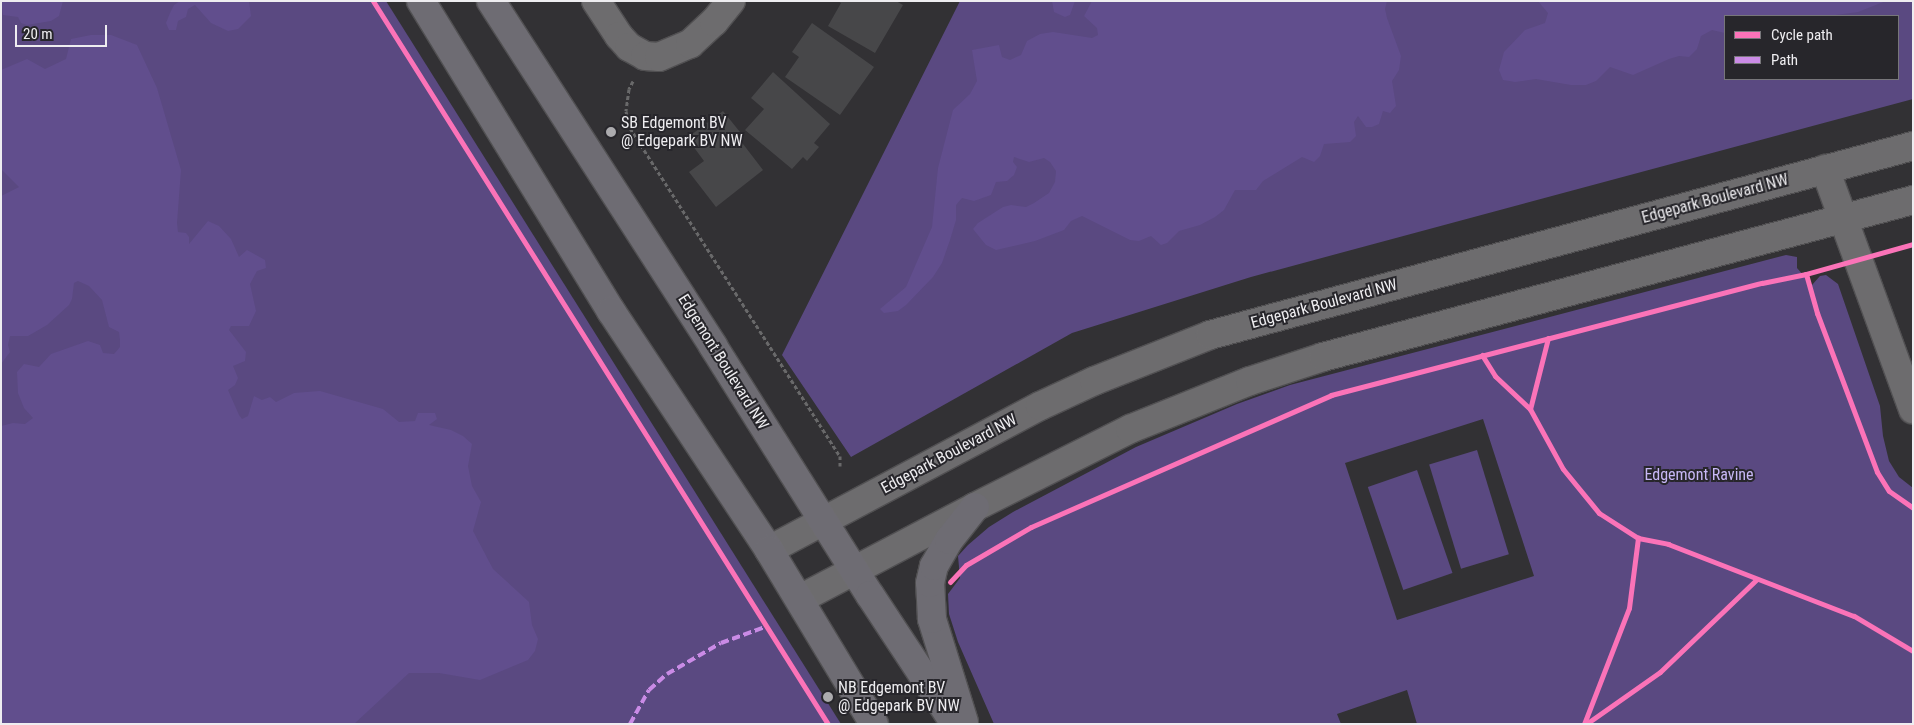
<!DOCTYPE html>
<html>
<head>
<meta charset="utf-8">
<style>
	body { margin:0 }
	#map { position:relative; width:1914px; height:725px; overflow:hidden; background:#323134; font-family:"Roboto Condensed",sans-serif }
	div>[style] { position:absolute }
	.green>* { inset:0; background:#5a4981; transform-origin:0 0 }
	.forest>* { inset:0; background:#614e8d }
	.building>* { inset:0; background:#474749 }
	.path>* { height:3px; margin-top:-1.5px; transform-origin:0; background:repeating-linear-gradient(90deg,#69696a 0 4px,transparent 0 6.5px) }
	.roads { filter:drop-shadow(1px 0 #515052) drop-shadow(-1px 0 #515052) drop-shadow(0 1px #515052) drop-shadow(0 -1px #515052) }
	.minor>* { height:28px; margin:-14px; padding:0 14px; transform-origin:14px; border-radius:14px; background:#6d6c6e }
	.major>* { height:28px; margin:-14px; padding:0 14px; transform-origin:14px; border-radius:14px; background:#6e6c73 }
	.quiet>* { height:4px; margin-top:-2px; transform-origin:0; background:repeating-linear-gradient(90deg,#ca8be6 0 8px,transparent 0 12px) }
	.cycleway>* { height:5px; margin:-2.5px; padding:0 2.5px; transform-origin:2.5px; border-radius:2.5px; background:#fb73b8 }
	.dots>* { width:14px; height:14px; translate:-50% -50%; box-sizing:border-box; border:2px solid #27262b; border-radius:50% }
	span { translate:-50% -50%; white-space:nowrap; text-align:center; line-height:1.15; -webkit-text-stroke:4px #27262b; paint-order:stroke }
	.poi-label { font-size:16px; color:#eeedf0 }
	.left { translate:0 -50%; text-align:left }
	.street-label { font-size:16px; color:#eeedf0 }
	.park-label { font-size:16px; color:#c8b8f6 }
	.frame { position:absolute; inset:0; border:2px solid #eeedf0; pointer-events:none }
	.legend { position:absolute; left:1724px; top:15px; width:175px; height:65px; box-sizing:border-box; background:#27262b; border:1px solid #77767a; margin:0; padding:6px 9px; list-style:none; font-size:15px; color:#eeedf0 }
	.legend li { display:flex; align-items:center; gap:10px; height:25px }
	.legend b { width:25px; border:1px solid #77767a }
	.scale { position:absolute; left:15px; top:25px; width:92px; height:22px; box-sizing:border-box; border:2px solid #eeedf0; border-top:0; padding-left:6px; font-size:15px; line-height:18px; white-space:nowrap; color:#eeedf0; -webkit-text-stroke:4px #27262b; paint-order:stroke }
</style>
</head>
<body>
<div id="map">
	<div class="green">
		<i style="clip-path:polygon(1px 1px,386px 1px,841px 724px,1px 724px)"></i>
		<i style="clip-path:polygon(evenodd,960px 1px,1913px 1px,1913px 99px,1251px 277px,1072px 333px,851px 457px,782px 355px,960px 1px,1725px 16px,1898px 16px,1898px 79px,1725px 79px,1725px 16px)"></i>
		<i style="clip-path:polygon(evenodd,1786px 255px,1797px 257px,1797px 268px,1812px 285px,1820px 276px,1826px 275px,1838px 284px,1880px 406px,1883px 436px,1889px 461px,1899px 477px,1913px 488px,1913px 724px,1417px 724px,1407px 690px,1337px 714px,1341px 724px,994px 724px,958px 642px,949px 614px,948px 594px,960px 578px,958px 556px,968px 545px,989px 527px,1013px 512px,1136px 447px,1237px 404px,1290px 385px,1786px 255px,1483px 419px,1534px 576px,1397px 620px,1345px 463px,1483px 419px)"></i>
		<i style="left:1477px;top:450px;width:109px;height:50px;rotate:73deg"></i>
		<i style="left:1417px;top:470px;width:109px;height:52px;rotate:71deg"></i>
	</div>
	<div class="forest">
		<i style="clip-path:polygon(1px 1px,63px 1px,59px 16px,51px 21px,27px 25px,21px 23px,18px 17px,3px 15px)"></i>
		<i style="clip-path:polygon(180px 1px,249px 1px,251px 16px,238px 29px,228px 31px,211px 23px,195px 5px,188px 9px,186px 17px,178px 21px,176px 30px,169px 30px,166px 23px,170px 13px,174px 5px)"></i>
		<i style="clip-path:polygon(1052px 1px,1075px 1px,1070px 15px,1065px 17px,1054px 12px)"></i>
		<i style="clip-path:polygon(1092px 1px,1387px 1px,1385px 9px,1387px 18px,1401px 56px,1399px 70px,1392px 81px,1396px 106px,1390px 113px,1383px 111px,1379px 124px,1372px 127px,1366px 127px,1358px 116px,1354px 122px,1356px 136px,1350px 142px,1324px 144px,1320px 156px,1314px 162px,1302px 157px,1263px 181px,1256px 190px,1235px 190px,1224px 210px,1215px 217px,1200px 225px,1179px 231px,1167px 243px,1161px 245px,1151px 236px,1139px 241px,1130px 240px,1082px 216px,1071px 221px,1064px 230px,1035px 241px,996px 250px,986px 245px,973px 229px,978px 223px,1003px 207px,1011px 205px,1026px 207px,1034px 203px,1049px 193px,1055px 182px,1056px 171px,1050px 162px,1044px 158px,1029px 162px,1014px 157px,1013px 162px,1017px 167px,1014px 175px,1007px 181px,996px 182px,991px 195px,974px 201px,962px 198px,956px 205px,956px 220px,950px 240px,942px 263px,933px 277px,906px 305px,898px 311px,884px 313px,880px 309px,906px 287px,932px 227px,938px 168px,953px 110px,970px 94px,977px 81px,972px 50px,999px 45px,1002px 57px,1010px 60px,1021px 55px,1027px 41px,1040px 34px,1053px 32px,1092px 38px,1098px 35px,1097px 28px,1084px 16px)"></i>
		<i style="clip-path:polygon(1538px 1px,1886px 1px,1858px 12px,1828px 16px,1725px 16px,1725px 33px,1712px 30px,1701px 36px,1697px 49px,1689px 57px,1679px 56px,1669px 59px,1633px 75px,1610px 67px,1596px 81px,1586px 85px,1571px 85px,1536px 79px,1515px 82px,1503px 80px,1499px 70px,1504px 52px,1525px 30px,1545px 23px,1548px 13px)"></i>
		<i style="clip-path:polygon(91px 35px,111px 35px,137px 45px,157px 88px,181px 170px,177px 223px,178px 232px,186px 233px,189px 237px,189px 244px,208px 221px,219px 226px,231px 239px,239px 257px,247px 250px,265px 260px,266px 268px,257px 271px,250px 284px,256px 311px,249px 326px,231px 326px,229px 330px,246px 352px,245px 361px,233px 366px,238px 378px,235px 385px,228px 390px,239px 415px,242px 419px,248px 416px,254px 396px,262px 400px,270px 397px,276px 402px,294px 393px,320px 391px,383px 409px,399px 422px,415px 421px,418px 413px,435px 413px,437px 419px,429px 425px,451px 430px,463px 436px,472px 444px,468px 466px,472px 486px,481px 502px,473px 531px,493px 569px,529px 602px,532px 625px,538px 639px,535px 651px,528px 660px,480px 680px,439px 673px,409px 673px,354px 724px,1px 724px,1px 426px,13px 423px,25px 424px,33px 418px,24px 408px,18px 393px,17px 372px,24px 364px,39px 367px,51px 354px,88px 341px,100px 345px,103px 353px,114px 354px,120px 347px,120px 340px,119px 332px,109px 327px,102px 300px,89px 286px,78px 281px,74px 283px,72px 299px,69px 305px,47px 325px,28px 336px,10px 336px,8px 345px,10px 352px,1px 364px,1px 196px,19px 187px,1px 169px,1px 70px,27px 59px,45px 69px,66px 59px,71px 39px)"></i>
	</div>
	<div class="building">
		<i style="clip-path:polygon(838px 1px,896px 1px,903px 5px,875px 53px,828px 26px,841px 3px)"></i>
		<i style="clip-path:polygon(812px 23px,874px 67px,840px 115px,785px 77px,799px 57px,792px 52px)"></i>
		<i style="clip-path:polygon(773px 72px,830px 124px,814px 143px,819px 147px,807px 161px,803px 157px,792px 169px,745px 130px,764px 109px,751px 98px)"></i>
		<i style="clip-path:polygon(723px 111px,744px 137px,740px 140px,763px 170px,716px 207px,689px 172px,704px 161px,687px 138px)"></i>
	</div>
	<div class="path">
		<i style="left:633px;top:81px;width:9px;rotate:117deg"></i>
		<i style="left:629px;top:89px;width:22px;rotate:98deg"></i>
		<i style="left:626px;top:111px;width:17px;rotate:77deg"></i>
		<i style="left:630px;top:128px;width:389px;rotate:57.4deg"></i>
		<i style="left:840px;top:456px;width:10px;rotate:90deg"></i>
	</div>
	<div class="roads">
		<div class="minor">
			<i style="left:596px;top:1px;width:42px;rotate:56.7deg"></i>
			<i style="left:619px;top:36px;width:15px;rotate:48deg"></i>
			<i style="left:629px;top:47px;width:18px;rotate:29deg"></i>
			<i style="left:645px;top:56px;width:14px;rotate:4deg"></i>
			<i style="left:659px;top:57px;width:34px;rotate:-23deg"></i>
			<i style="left:690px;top:44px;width:33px;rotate:-43deg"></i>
			<i style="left:714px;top:22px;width:27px;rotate:-51deg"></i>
			<i style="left:1825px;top:169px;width:256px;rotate:69.9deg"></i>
			<i style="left:769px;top:550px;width:307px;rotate:-28deg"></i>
			<i style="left:1040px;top:406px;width:60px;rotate:-24.8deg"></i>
			<i style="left:1094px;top:381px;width:125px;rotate:-21.6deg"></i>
			<i style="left:1210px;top:335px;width:728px;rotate:-15.05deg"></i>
			<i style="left:800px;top:599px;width:198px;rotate:-27.7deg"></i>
			<i style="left:975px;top:507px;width:174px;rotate:-26.7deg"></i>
			<i style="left:1130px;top:429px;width:129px;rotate:-21.8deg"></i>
			<i style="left:1250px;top:381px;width:77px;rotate:-18.2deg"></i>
			<i style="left:1323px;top:357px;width:611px;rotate:-14.9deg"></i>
		</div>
		<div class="major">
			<i style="left:421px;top:1px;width:364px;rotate:58.5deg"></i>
			<i style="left:611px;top:311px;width:287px;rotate:56.5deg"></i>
			<i style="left:769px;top:550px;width:203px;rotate:58.9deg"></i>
			<i style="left:491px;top:1px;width:410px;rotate:57.2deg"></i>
			<i style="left:713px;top:346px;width:294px;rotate:57.8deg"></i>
			<i style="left:870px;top:595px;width:154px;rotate:56.6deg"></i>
			<i style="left:964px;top:722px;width:108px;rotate:-107.3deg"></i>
			<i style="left:932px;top:619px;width:36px;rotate:-93deg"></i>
			<i style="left:930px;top:583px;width:17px;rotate:-77deg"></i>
			<i style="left:934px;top:566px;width:30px;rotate:-60deg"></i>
			<i style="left:949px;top:540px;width:42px;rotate:-51.8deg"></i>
		</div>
	</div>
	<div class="quiet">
		<i style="left:630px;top:724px;width:39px;rotate:-61deg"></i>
		<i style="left:649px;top:690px;width:24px;rotate:-42deg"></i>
		<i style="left:667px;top:674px;width:62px;rotate:-29.9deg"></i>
		<i style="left:721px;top:643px;width:50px;rotate:-19.9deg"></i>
	</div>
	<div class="cycleway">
		<i style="left:373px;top:1px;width:854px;rotate:57.82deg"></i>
		<i style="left:1806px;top:274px;width:41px;rotate:74.2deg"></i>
		<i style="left:1817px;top:313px;width:170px;rotate:69.3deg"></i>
		<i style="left:1877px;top:472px;width:22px;rotate:58deg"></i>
		<i style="left:1889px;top:491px;width:29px;rotate:35deg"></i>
		<i style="left:1548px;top:338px;width:73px;rotate:104.2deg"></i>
		<i style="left:1530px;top:409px;width:68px;rotate:61.2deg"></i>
		<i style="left:1563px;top:469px;width:57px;rotate:50.7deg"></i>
		<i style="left:1599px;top:513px;width:46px;rotate:32.7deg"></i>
		<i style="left:1638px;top:538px;width:31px;rotate:11deg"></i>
		<i style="left:1668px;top:544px;width:199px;rotate:21.2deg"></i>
		<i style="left:1854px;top:616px;width:69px;rotate:30.7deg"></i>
		<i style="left:1482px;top:355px;width:25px;rotate:58deg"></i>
		<i style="left:1495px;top:376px;width:48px;rotate:43.3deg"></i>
		<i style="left:950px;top:582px;width:23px;rotate:-47deg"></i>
		<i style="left:966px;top:565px;width:75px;rotate:-30.3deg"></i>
		<i style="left:1031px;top:527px;width:328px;rotate:-23.7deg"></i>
		<i style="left:1331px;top:395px;width:445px;rotate:-14.6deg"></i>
		<i style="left:1762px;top:283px;width:45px;rotate:-11.6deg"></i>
		<i style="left:1806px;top:274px;width:111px;rotate:-15.7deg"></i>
		<i style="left:1584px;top:724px;width:124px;rotate:-68.8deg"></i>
		<i style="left:1629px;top:608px;width:71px;rotate:-82.7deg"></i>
		<i style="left:1586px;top:724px;width:90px;rotate:-35.1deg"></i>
		<i style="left:1660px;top:672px;width:134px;rotate:-43.8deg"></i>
	</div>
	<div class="dots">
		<i style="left:611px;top:132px;background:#acabae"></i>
		<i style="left:828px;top:697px;background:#acabae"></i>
	</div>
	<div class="poi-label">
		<span class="left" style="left:621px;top:132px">SB Edgemont BV<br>@ Edgepark BV NW</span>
		<span class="left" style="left:838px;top:697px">NB Edgemont BV<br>@ Edgepark BV NW</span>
	</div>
	<div class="street-label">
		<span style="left:1715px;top:199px;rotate:-15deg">Edgepark Boulevard NW</span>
		<span style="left:1324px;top:304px;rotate:-15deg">Edgepark Boulevard NW</span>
		<span style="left:723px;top:362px;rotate:58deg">Edgemont Boulevard NW</span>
		<span style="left:949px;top:454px;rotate:-28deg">Edgepark Boulevard NW</span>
	</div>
	<div class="park-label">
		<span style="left:1699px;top:475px">Edgemont Ravine</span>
	</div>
	<div class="frame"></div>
	<ul class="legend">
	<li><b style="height:6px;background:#fb73b8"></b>Cycle path</li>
	<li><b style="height:6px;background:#ca8be6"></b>Path</li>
	</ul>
	<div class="scale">20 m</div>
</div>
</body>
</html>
